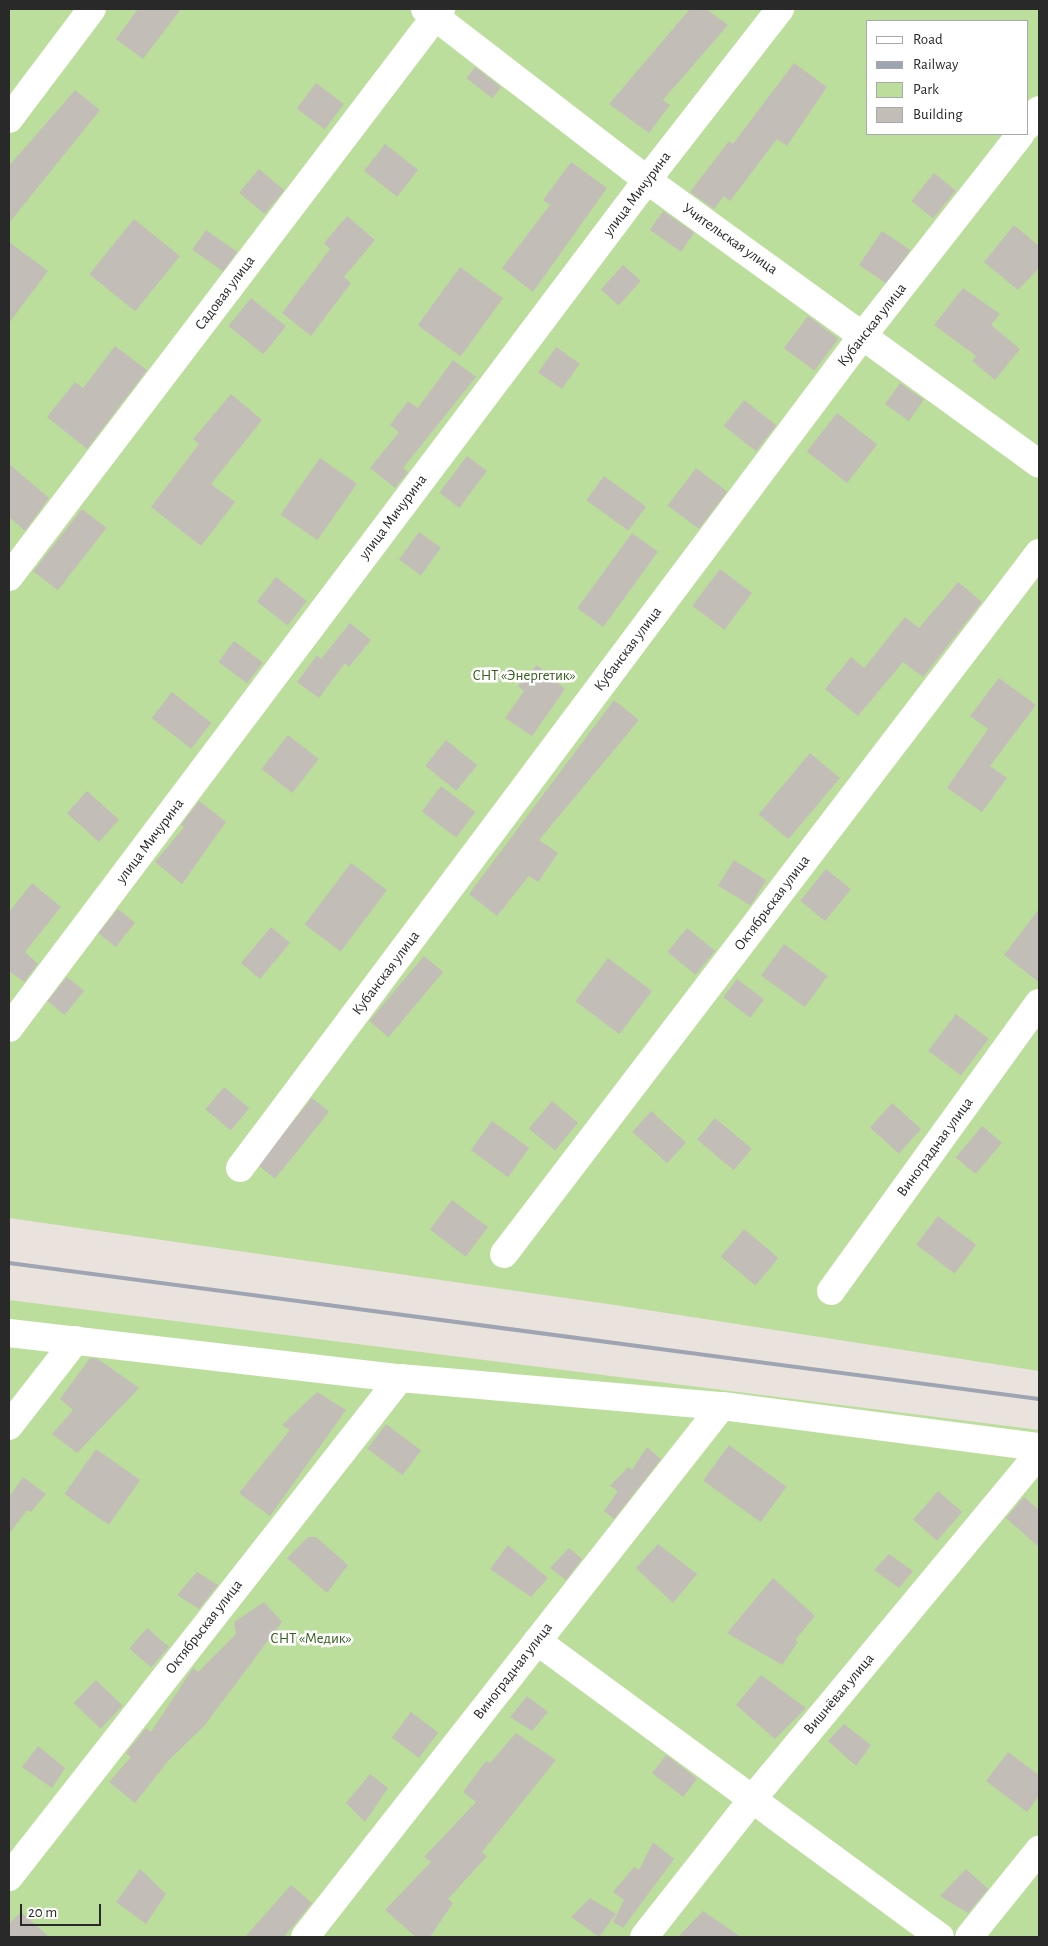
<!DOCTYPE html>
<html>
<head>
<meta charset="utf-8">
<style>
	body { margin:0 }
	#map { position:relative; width:1048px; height:1946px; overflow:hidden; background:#eae2dc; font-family:"Alegreya Sans",sans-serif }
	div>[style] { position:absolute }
	.green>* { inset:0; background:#bbde9c }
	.building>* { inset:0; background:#c3bdb7; transform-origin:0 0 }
	.minor>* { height:28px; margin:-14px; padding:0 14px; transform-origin:14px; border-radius:14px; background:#fff }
	.rail>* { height:4px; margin:-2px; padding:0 2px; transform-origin:2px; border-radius:2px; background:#9fa4b2 }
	span { translate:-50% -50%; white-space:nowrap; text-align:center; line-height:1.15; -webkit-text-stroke:5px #fff; paint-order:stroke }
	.street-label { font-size:15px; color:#292929 }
	.park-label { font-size:15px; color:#35611e }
	.frame { position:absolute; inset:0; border:10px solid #292929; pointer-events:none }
	.legend { position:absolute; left:866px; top:20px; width:162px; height:115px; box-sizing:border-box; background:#fff; border:1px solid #a9a9a9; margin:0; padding:6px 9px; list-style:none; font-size:15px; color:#292929 }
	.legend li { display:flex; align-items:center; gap:10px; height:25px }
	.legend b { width:25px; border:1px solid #a9a9a9 }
	.scale { position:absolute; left:20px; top:1904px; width:81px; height:22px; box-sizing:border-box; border:2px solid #292929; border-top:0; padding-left:6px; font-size:15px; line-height:18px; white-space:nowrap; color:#292929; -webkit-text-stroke:4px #fff; paint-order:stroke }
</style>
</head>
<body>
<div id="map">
	<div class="green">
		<i style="clip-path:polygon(evenodd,9px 9px,1039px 9px,1039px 1371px,615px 1305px,9px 1218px,9px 9px,867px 21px,1027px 21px,1027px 134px,867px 134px,867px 21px)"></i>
		<i style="clip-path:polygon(9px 1300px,1039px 1430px,1039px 1937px,9px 1937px)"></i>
	</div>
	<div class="building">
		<i style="clip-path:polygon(138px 9px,181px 9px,143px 59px,116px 39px)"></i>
		<i style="clip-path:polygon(690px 9px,706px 9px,728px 25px,663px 100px,670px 105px,649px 133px,609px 104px)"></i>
		<i style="clip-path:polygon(794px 63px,827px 87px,787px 146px,777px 139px,730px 201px,724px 196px,714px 209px,690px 192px,729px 141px,733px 144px)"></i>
		<i style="left:475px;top:67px;width:33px;height:14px;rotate:38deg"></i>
		<i style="left:316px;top:83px;width:35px;height:32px;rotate:37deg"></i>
		<i style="clip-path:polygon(75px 90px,100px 110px,9px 223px,9px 166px)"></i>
		<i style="left:385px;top:144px;width:42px;height:34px;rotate:38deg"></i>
		<i style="clip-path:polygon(571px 162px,607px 188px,533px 292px,502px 268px,550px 205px,543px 200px)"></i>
		<i style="left:259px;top:169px;width:33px;height:31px;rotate:40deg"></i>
		<i style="left:934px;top:173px;width:28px;height:36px;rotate:39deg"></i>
		<i style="left:663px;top:211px;width:38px;height:23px;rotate:35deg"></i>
		<i style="clip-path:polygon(347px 216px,375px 240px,344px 277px,351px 283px,311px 336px,282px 313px,330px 249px,324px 243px)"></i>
		<i style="left:134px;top:219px;width:59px;height:71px;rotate:39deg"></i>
		<i style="clip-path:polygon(1014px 225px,1039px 246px,1039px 268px,1018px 290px,984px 262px)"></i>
		<i style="left:206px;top:230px;width:38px;height:24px;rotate:35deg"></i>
		<i style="left:882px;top:231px;width:34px;height:41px;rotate:34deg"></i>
		<i style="clip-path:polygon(9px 242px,48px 271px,9px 323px)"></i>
		<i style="left:623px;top:265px;width:24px;height:33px;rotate:42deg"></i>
		<i style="left:460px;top:267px;width:53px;height:72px;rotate:36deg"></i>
		<i style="clip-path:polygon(963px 288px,1000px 314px,991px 325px,1020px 349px,995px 380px,972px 361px,976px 356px,934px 325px)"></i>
		<i style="left:251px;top:298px;width:45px;height:36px;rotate:39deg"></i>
		<i style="left:808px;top:316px;width:38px;height:40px;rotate:37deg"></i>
		<i style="clip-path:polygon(115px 346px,147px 370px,87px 449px,47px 417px,75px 382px,83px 388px)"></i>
		<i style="left:556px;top:347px;width:29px;height:31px;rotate:35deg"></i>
		<i style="clip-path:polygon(453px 360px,476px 377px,403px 468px,408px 472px,395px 488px,370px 468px,399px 432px,390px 425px,408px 401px,418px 408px)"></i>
		<i style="left:900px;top:383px;width:29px;height:26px;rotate:35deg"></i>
		<i style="clip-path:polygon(231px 394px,262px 420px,211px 484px,235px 502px,201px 546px,151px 507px,199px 444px,193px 439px)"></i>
		<i style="left:744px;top:400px;width:41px;height:33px;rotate:38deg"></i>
		<i style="left:837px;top:413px;width:51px;height:49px;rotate:38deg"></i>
		<i style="left:467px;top:456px;width:25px;height:46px;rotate:37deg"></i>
		<i style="left:320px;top:458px;width:45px;height:69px;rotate:35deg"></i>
		<i style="clip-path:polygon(9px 464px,49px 498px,25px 531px,9px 517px)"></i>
		<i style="left:696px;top:468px;width:39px;height:47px;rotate:37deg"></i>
		<i style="left:604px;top:476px;width:52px;height:30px;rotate:36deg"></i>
		<i style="left:82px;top:509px;width:31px;height:79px;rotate:38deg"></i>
		<i style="left:419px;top:532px;width:27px;height:34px;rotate:36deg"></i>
		<i style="left:632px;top:533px;width:32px;height:93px;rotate:36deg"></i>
		<i style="left:720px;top:569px;width:40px;height:46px;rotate:37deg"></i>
		<i style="left:276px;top:577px;width:39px;height:31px;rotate:38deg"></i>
		<i style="clip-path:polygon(958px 582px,982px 602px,923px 677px,903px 662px,858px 716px,825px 689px,851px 657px,864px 668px,905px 617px,919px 628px)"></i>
		<i style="clip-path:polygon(350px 623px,371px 640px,349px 667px,345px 663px,319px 698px,297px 682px,317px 655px,321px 659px)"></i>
		<i style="left:234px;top:641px;width:36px;height:26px;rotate:37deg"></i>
		<i style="clip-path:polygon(537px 665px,565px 689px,532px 736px,505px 718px,524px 691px,518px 686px)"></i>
		<i style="clip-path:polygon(999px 678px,1036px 705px,990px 766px,1007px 778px,982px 812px,947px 788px,988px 729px,970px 716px)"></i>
		<i style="left:172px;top:692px;width:50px;height:33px;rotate:38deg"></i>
		<i style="clip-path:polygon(614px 700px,639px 720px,539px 840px,558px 853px,538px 882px,529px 876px,497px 916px,469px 894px)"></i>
		<i style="left:288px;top:735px;width:39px;height:43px;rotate:38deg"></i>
		<i style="left:446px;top:740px;width:40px;height:33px;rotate:39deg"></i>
		<i style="left:810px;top:753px;width:39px;height:80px;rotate:40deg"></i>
		<i style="left:441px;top:786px;width:43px;height:32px;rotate:37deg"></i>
		<i style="left:87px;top:791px;width:43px;height:30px;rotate:42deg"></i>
		<i style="clip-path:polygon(199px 801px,226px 822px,182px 884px,155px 862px,184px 827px,181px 825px)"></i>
		<i style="left:734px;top:860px;width:38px;height:30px;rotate:32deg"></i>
		<i style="left:351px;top:863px;width:45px;height:77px;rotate:37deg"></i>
		<i style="left:826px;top:869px;width:32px;height:41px;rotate:39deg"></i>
		<i style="clip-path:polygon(32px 883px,61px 907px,25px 952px,38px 964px,24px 982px,9px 971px,9px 912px)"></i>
		<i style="left:118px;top:909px;width:22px;height:31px;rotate:39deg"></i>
		<i style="clip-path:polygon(1039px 909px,1039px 982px,1004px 955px)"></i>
		<i style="left:271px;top:927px;width:25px;height:47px;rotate:40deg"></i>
		<i style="left:687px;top:928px;width:36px;height:31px;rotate:39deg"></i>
		<i style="left:784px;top:944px;width:54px;height:39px;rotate:36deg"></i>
		<i style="left:424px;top:956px;width:25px;height:85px;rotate:40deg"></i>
		<i style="left:608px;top:958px;width:55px;height:54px;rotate:37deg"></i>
		<i style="left:67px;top:977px;width:22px;height:31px;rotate:39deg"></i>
		<i style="left:737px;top:979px;width:34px;height:23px;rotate:37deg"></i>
		<i style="left:956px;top:1014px;width:41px;height:46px;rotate:37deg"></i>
		<i style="left:224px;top:1087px;width:33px;height:29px;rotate:40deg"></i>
		<i style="left:312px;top:1098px;width:22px;height:86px;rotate:39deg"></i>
		<i style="left:552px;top:1101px;width:34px;height:36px;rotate:40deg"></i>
		<i style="left:892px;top:1103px;width:39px;height:33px;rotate:42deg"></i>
		<i style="left:651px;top:1111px;width:47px;height:28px;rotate:42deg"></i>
		<i style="left:715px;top:1118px;width:48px;height:28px;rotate:40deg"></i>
		<i style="left:492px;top:1121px;width:46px;height:36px;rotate:36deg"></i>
		<i style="left:982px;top:1126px;width:26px;height:41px;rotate:40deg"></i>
		<i style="left:452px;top:1200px;width:45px;height:37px;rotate:37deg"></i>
		<i style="left:938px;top:1216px;width:48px;height:36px;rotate:37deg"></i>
		<i style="left:744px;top:1229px;width:45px;height:36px;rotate:40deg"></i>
		<i style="clip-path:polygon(90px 1358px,98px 1359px,139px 1388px,77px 1453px,52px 1434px,73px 1410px,60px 1399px)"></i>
		<i style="clip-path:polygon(317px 1392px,346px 1410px,270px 1516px,239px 1493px,290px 1430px,282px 1425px)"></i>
		<i style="left:386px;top:1424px;width:44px;height:31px;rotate:37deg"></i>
		<i style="left:729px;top:1445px;width:71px;height:44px;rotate:36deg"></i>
		<i style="clip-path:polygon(647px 1447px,661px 1459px,614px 1519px,604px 1511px,618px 1491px,610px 1486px,628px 1467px,632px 1470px)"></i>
		<i style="left:96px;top:1449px;width:54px;height:55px;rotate:35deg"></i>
		<i style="clip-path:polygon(23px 1477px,46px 1494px,31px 1512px,27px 1510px,9px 1534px,9px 1497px)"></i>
		<i style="left:938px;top:1491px;width:32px;height:38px;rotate:41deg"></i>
		<i style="clip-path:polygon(1024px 1497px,1039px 1510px,1039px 1547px,1006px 1518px)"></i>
		<i style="clip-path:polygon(308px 1537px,316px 1537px,348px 1565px,327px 1593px,287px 1558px)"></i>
		<i style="clip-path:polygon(658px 1544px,697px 1574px,673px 1603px,636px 1568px)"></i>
		<i style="clip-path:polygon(508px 1545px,548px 1578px,531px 1597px,490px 1569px)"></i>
		<i style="clip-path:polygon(569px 1548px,582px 1559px,566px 1580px,550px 1568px)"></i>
		<i style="clip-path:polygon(889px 1554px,913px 1571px,899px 1588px,874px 1570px)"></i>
		<i style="clip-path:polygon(197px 1572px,218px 1585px,199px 1609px,177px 1595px)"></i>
		<i style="clip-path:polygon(773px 1578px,815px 1616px,795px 1640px,798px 1642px,782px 1665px,727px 1633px)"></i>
		<i style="clip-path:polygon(264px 1602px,282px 1622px,204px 1726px,168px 1761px,135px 1803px,109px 1782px,131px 1757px,126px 1753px,146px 1728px,151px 1732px,193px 1668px,198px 1672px,236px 1634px,234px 1622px)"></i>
		<i style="left:147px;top:1628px;width:29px;height:27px;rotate:41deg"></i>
		<i style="clip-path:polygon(761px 1675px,806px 1708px,775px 1739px,736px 1705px)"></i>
		<i style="left:96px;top:1680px;width:37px;height:32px;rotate:44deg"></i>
		<i style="clip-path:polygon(527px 1696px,548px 1712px,532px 1731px,510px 1717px)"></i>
		<i style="left:411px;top:1712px;width:34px;height:32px;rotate:37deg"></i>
		<i style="clip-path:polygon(844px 1724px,871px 1745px,856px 1766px,828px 1741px)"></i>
		<i style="clip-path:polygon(516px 1733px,556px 1760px,482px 1852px,487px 1856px,448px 1899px,453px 1903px,430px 1937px,416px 1937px,385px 1910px,431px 1862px,424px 1857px,476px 1802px,463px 1792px,486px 1761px,490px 1763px)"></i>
		<i style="clip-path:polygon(38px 1746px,65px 1768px,52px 1788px,22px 1767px)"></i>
		<i style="clip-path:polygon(1008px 1752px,1039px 1775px,1039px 1796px,1027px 1812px,986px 1781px)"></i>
		<i style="left:666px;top:1755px;width:39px;height:23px;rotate:37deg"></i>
		<i style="clip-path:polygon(370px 1774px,388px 1788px,365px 1822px,346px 1803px)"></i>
		<i style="clip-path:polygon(653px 1842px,674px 1859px,623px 1928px,613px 1922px,624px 1900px,613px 1892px,634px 1867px,639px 1870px)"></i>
		<i style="clip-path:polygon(140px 1869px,166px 1894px,146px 1924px,116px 1902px)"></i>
		<i style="clip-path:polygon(966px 1869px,988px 1889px,968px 1913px,940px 1896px)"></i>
		<i style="clip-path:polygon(291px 1885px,312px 1903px,284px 1937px,245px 1937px)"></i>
		<i style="clip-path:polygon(590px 1898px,616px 1914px,599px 1937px,571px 1917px)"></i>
		<i style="clip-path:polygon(703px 1911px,741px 1937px,678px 1937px)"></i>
		<i style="clip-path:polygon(21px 1912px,49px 1937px,9px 1937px,9px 1924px)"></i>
	</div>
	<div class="minor">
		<i style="left:425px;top:9px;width:280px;rotate:37.6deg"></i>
		<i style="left:647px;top:180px;width:484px;rotate:35.9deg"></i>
		<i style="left:9px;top:119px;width:138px;rotate:-53deg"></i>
		<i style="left:1027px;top:126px;width:20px;rotate:-53deg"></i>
		<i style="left:9px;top:577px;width:714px;rotate:-52.74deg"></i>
		<i style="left:9px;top:1028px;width:1061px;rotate:-53.04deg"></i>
		<i style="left:647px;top:180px;width:217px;rotate:-52.1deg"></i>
		<i style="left:240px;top:1168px;width:1042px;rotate:-53.2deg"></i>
		<i style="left:864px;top:334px;width:254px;rotate:-51.9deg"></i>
		<i style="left:504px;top:1254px;width:882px;rotate:-52.65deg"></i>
		<i style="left:831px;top:1291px;width:355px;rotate:-54.2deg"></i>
		<i style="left:9px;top:1333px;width:394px;rotate:6.6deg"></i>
		<i style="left:400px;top:1378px;width:323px;rotate:5deg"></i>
		<i style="left:722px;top:1406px;width:320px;rotate:7.4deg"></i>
		<i style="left:9px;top:1426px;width:109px;rotate:-52.1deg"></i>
		<i style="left:537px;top:1641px;width:500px;rotate:36.3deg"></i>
		<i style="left:9px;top:1877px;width:634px;rotate:-51.92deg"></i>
		<i style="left:305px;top:1937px;width:675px;rotate:-51.86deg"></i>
		<i style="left:644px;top:1937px;width:178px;rotate:-51.8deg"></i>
		<i style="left:754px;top:1797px;width:446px;rotate:-50.3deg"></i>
		<i style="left:969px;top:1937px;width:112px;rotate:-51.2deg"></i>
	</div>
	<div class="rail">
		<i style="left:9px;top:1263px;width:1039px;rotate:7.52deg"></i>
	</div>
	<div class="street-label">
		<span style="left:637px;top:194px;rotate:-53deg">улица Мичурина</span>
		<span style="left:730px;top:239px;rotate:35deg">Учительская улица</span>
		<span style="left:225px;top:293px;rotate:-53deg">Садовая улица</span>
		<span style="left:872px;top:325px;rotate:-52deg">Кубанская улица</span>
		<span style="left:393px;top:517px;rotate:-53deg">улица Мичурина</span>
		<span style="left:628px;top:649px;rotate:-53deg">Кубанская улица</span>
		<span style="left:150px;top:841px;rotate:-53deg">улица Мичурина</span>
		<span style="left:772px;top:903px;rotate:-53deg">Октябрьская улица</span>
		<span style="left:386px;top:973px;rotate:-53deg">Кубанская улица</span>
		<span style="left:935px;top:1147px;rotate:-54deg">Виноградная улица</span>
		<span style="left:204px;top:1627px;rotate:-52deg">Октябрьская улица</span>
		<span style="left:513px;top:1671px;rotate:-52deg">Виноградная улица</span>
		<span style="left:839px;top:1694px;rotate:-50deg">Вишнёвая улица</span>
	</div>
	<div class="park-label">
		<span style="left:524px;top:676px">СНТ «Энергетик»</span>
		<span style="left:311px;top:1639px">СНТ «Медик»</span>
	</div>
	<div class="frame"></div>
	<ul class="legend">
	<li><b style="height:6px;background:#fff"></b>Road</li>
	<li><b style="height:6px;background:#9fa4b2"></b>Railway</li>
	<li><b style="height:14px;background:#bbde9c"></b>Park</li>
	<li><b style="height:14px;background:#c3bdb7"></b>Building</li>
	</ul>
	<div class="scale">20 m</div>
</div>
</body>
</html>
